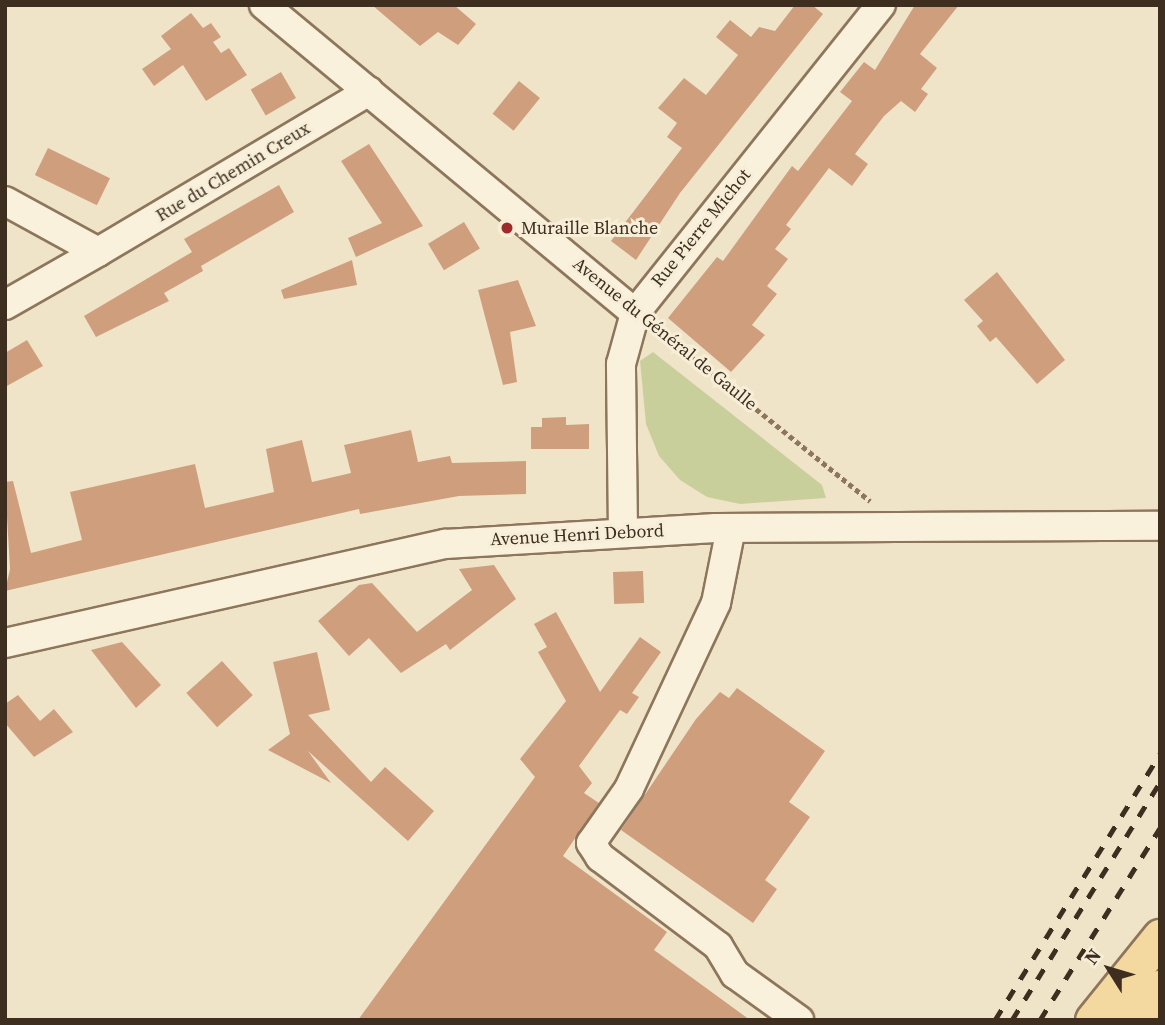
<!DOCTYPE html>
<html>
<head>
<meta charset="utf-8">
<style>
	body { margin:0 }
	#map { position:relative; width:1165px; height:1025px; overflow:hidden; background:#f0e4c8; font-family:"Source Serif 4",serif }
	div>[style] { position:absolute }
	.green>* { inset:0; background:#c9cf9b }
	.building>* { inset:0; background:#cf9f7d; transform-origin:0 0 }
	.path>* { height:4.5px; margin-top:-2.25px; transform-origin:0; background:repeating-linear-gradient(90deg,#8d765c 0 5px,transparent 0 8.5px) }
	.roads { filter:drop-shadow(2px 0 #8d765c) drop-shadow(-2px 0 #8d765c) drop-shadow(0 2px #8d765c) drop-shadow(0 -2px #8d765c) }
	.minor>* { height:28px; margin:-14px; padding:0 14px; transform-origin:14px; border-radius:14px; background:#faf1dc }
	.major>* { height:35px; margin:-17.5px; padding:0 17.5px; transform-origin:17.5px; border-radius:17.5px; background:#f3d9a0 }
	.rail>* { height:5px; margin-top:-2.5px; transform-origin:0; background:repeating-linear-gradient(90deg,#3d2e20 0 12px,transparent 0 24px) }
	.dots>* { width:19px; height:19px; translate:-50% -50%; box-sizing:border-box; border:4px solid #f7eed8; border-radius:50% }
	span { translate:-50% -50%; white-space:nowrap; text-align:center; line-height:1.15; -webkit-text-stroke:6px #f7eed8; paint-order:stroke }
	.street-label { font-size:18px; color:#3d2e20 }
	.poi-label { font-size:18px; color:#3d2e20 }
	.left { translate:0 -50%; text-align:left }
	.frame { position:absolute; inset:0; border:7px solid #3d2e20; pointer-events:none }
	.north { position:absolute; left:1074px; top:934px; width:70px; height:70px; -webkit-text-stroke:5px #f7eed8; paint-order:stroke; rotate:307deg; font-size:19px; font-weight:700; line-height:28px; text-align:center; color:#3d2e20 }
	.north::after { content:''; display:block; margin:auto; width:24px; height:32px; background:#3d2e20; clip-path:polygon(50% 0,100% 100%,50% 72%,0 100%) }
</style>
</head>
<body>
<div id="map">
	<div class="green">
		<i style="clip-path:polygon(653px 352px,822px 485px,826px 498px,740px 504px,707px 497px,680px 480px,659px 456px,646px 424px,640px 361px)"></i>
	</div>
	<div class="building">
		<i style="clip-path:polygon(372px 5px,454px 5px,476px 24px,458px 45px,438px 32px,420px 46px)"></i>
		<i style="clip-path:polygon(795px 5px,812px 5px,823px 14px,680px 193px,636px 260px,611px 241px,682px 148px,667px 137px,677px 123px,658px 108px,684px 78px,706px 95px,738px 55px,716px 37px,730px 20px,751px 37px,759px 27px,775px 31px)"></i>
		<i style="clip-path:polygon(915px 5px,959px 5px,920px 54px,937px 68px,921px 89px,928px 94px,915px 112px,901px 101px,884px 116px,855px 154px,868px 164px,852px 186px,829px 168px,786px 225px,791px 229px,775px 249px,788px 259px,767px 286px,777px 294px,752px 325px,765px 335px,731px 372px,668px 318px,717px 257px,723px 261px,792px 166px,798px 171px,852px 101px,840px 92px,864px 62px,875px 70px)"></i>
		<i style="clip-path:polygon(191px 13px,203px 28px,211px 23px,221px 37px,213px 42px,221px 53px,229px 48px,247px 75px,206px 101px,183px 65px,154px 86px,142px 69px,171px 49px,161px 36px)"></i>
		<i style="left:281px;top:72px;width:30px;height:35px;rotate:60deg"></i>
		<i style="left:519px;top:81px;width:27px;height:42px;rotate:39deg"></i>
		<i style="clip-path:polygon(369px 144px,423px 226px,356px 257px,348px 238px,382px 223px,341px 161px)"></i>
		<i style="left:48px;top:148px;width:69px;height:30px;rotate:26deg"></i>
		<i style="clip-path:polygon(279px 185px,294px 212px,201px 266px,203px 271px,164px 293px,169px 301px,96px 337px,84px 316px,192px 252px,184px 239px)"></i>
		<i style="left:464px;top:222px;width:31px;height:42px;rotate:59deg"></i>
		<i style="clip-path:polygon(352px 260px,357px 285px,284px 299px,281px 290px)"></i>
		<i style="clip-path:polygon(997px 272px,1065px 360px,1037px 384px,996px 337px,990px 342px,977px 326px,983px 321px,964px 300px)"></i>
		<i style="clip-path:polygon(518px 280px,536px 326px,510px 332px,517px 382px,503px 385px,478px 290px)"></i>
		<i style="clip-path:polygon(27px 340px,43px 366px,5px 387px,5px 353px)"></i>
		<i style="clip-path:polygon(566px 417px,566px 425px,589px 424px,589px 449px,531px 449px,531px 427px,542px 427px,542px 418px)"></i>
		<i style="clip-path:polygon(411px 430px,418px 462px,450px 456px,452px 463px,526px 461px,526px 494px,459px 496px,360px 514px,359px 509px,5px 591px,10px 569px,5px 482px,13px 481px,31px 553px,82px 540px,70px 492px,195px 464px,205px 508px,274px 492px,266px 449px,302px 440px,312px 482px,351px 473px,344px 445px)"></i>
		<i style="clip-path:polygon(494px 565px,516px 599px,450px 650px,446px 644px,401px 673px,369px 638px,349px 656px,318px 621px,359px 585px,372px 583px,417px 632px,472px 590px,459px 569px)"></i>
		<i style="left:643px;top:571px;width:32px;height:30px;rotate:88deg"></i>
		<i style="clip-path:polygon(556px 612px,600px 692px,640px 637px,661px 652px,632px 693px,639px 697px,627px 714px,620px 710px,579px 766px,592px 783px,584px 793px,599px 803px,563px 856px,667px 932px,654px 950px,750px 1020px,358px 1020px,535px 777px,520px 759px,566px 701px,538px 652px,547px 647px,534px 624px)"></i>
		<i style="clip-path:polygon(122px 642px,161px 685px,136px 708px,91px 650px)"></i>
		<i style="clip-path:polygon(317px 652px,330px 710px,308px 715px,371px 782px,385px 767px,434px 811px,408px 841px,308px 751px,331px 783px,268px 750px,290px 734px,273px 662px)"></i>
		<i style="left:222px;top:661px;width:46px;height:48px;rotate:48deg"></i>
		<i style="clip-path:polygon(737px 688px,825px 751px,789px 802px,810px 817px,765px 880px,777px 889px,753px 923px,621px 830px,696px 719px,720px 692px,729px 698px)"></i>
		<i style="clip-path:polygon(18px 695px,40px 721px,54px 709px,73px 732px,34px 757px,5px 723px,5px 704px)"></i>
	</div>
	<div class="path">
		<i style="left:657px;top:329px;width:274px;rotate:38.9deg"></i>
	</div>
	<div class="roads">
		<div class="minor">
			<i style="left:264px;top:5px;width:482px;rotate:39.7deg"></i>
			<i style="left:5px;top:201px;width:106px;rotate:28.7deg"></i>
			<i style="left:98px;top:252px;width:315px;rotate:-30.7deg"></i>
			<i style="left:5px;top:305px;width:107px;rotate:-29.7deg"></i>
			<i style="left:731px;top:528px;width:76px;rotate:101.3deg"></i>
			<i style="left:716px;top:603px;width:205px;rotate:115.1deg"></i>
			<i style="left:629px;top:789px;width:66px;rotate:125.1deg"></i>
			<i style="left:591px;top:843px;width:17px;rotate:57deg"></i>
			<i style="left:600px;top:857px;width:148px;rotate:37deg"></i>
			<i style="left:718px;top:946px;width:33px;rotate:59deg"></i>
			<i style="left:735px;top:974px;width:79px;rotate:35.7deg"></i>
			<i style="left:623px;top:532px;width:168px;rotate:-90.7deg"></i>
			<i style="left:621px;top:364px;width:53px;rotate:-74.6deg"></i>
			<i style="left:635px;top:313px;width:394px;rotate:-51.4deg"></i>
			<i style="left:5px;top:643px;width:451px;rotate:-12.7deg"></i>
			<i style="left:445px;top:544px;width:271px;rotate:-3.4deg"></i>
			<i style="left:716px;top:528px;width:444px;rotate:-0.3deg"></i>
		</div>
		<div class="major">
			<i style="left:1093px;top:1020px;width:107px;rotate:-51.1deg"></i>
			<i style="left:1132px;top:1020px;width:43px;rotate:-48.8deg"></i>
		</div>
	</div>
	<div class="rail">
		<i style="left:995px;top:1020px;width:313px;rotate:-58.2deg"></i>
		<i style="left:1012px;top:1020px;width:280px;rotate:-58.1deg"></i>
		<i style="left:1040px;top:1020px;width:226px;rotate:-58deg"></i>
	</div>
	<div class="dots">
		<i style="left:507px;top:228px;background:#9e2a2b"></i>
	</div>
	<div class="street-label">
		<span style="left:233px;top:172px;rotate:-31deg">Rue du Chemin Creux</span>
		<span style="left:701px;top:228px;rotate:-51deg">Rue Pierre Michot</span>
		<span style="left:665px;top:334px;rotate:39deg">Avenue du Général de Gaulle</span>
		<span style="left:577px;top:535px;rotate:-3deg">Avenue Henri Debord</span>
	</div>
	<div class="poi-label">
		<span class="left" style="left:521px;top:228px">Muraille Blanche</span>
	</div>
	<div class="frame"></div>
	<div class="north">N</div>
</div>
</body>
</html>
